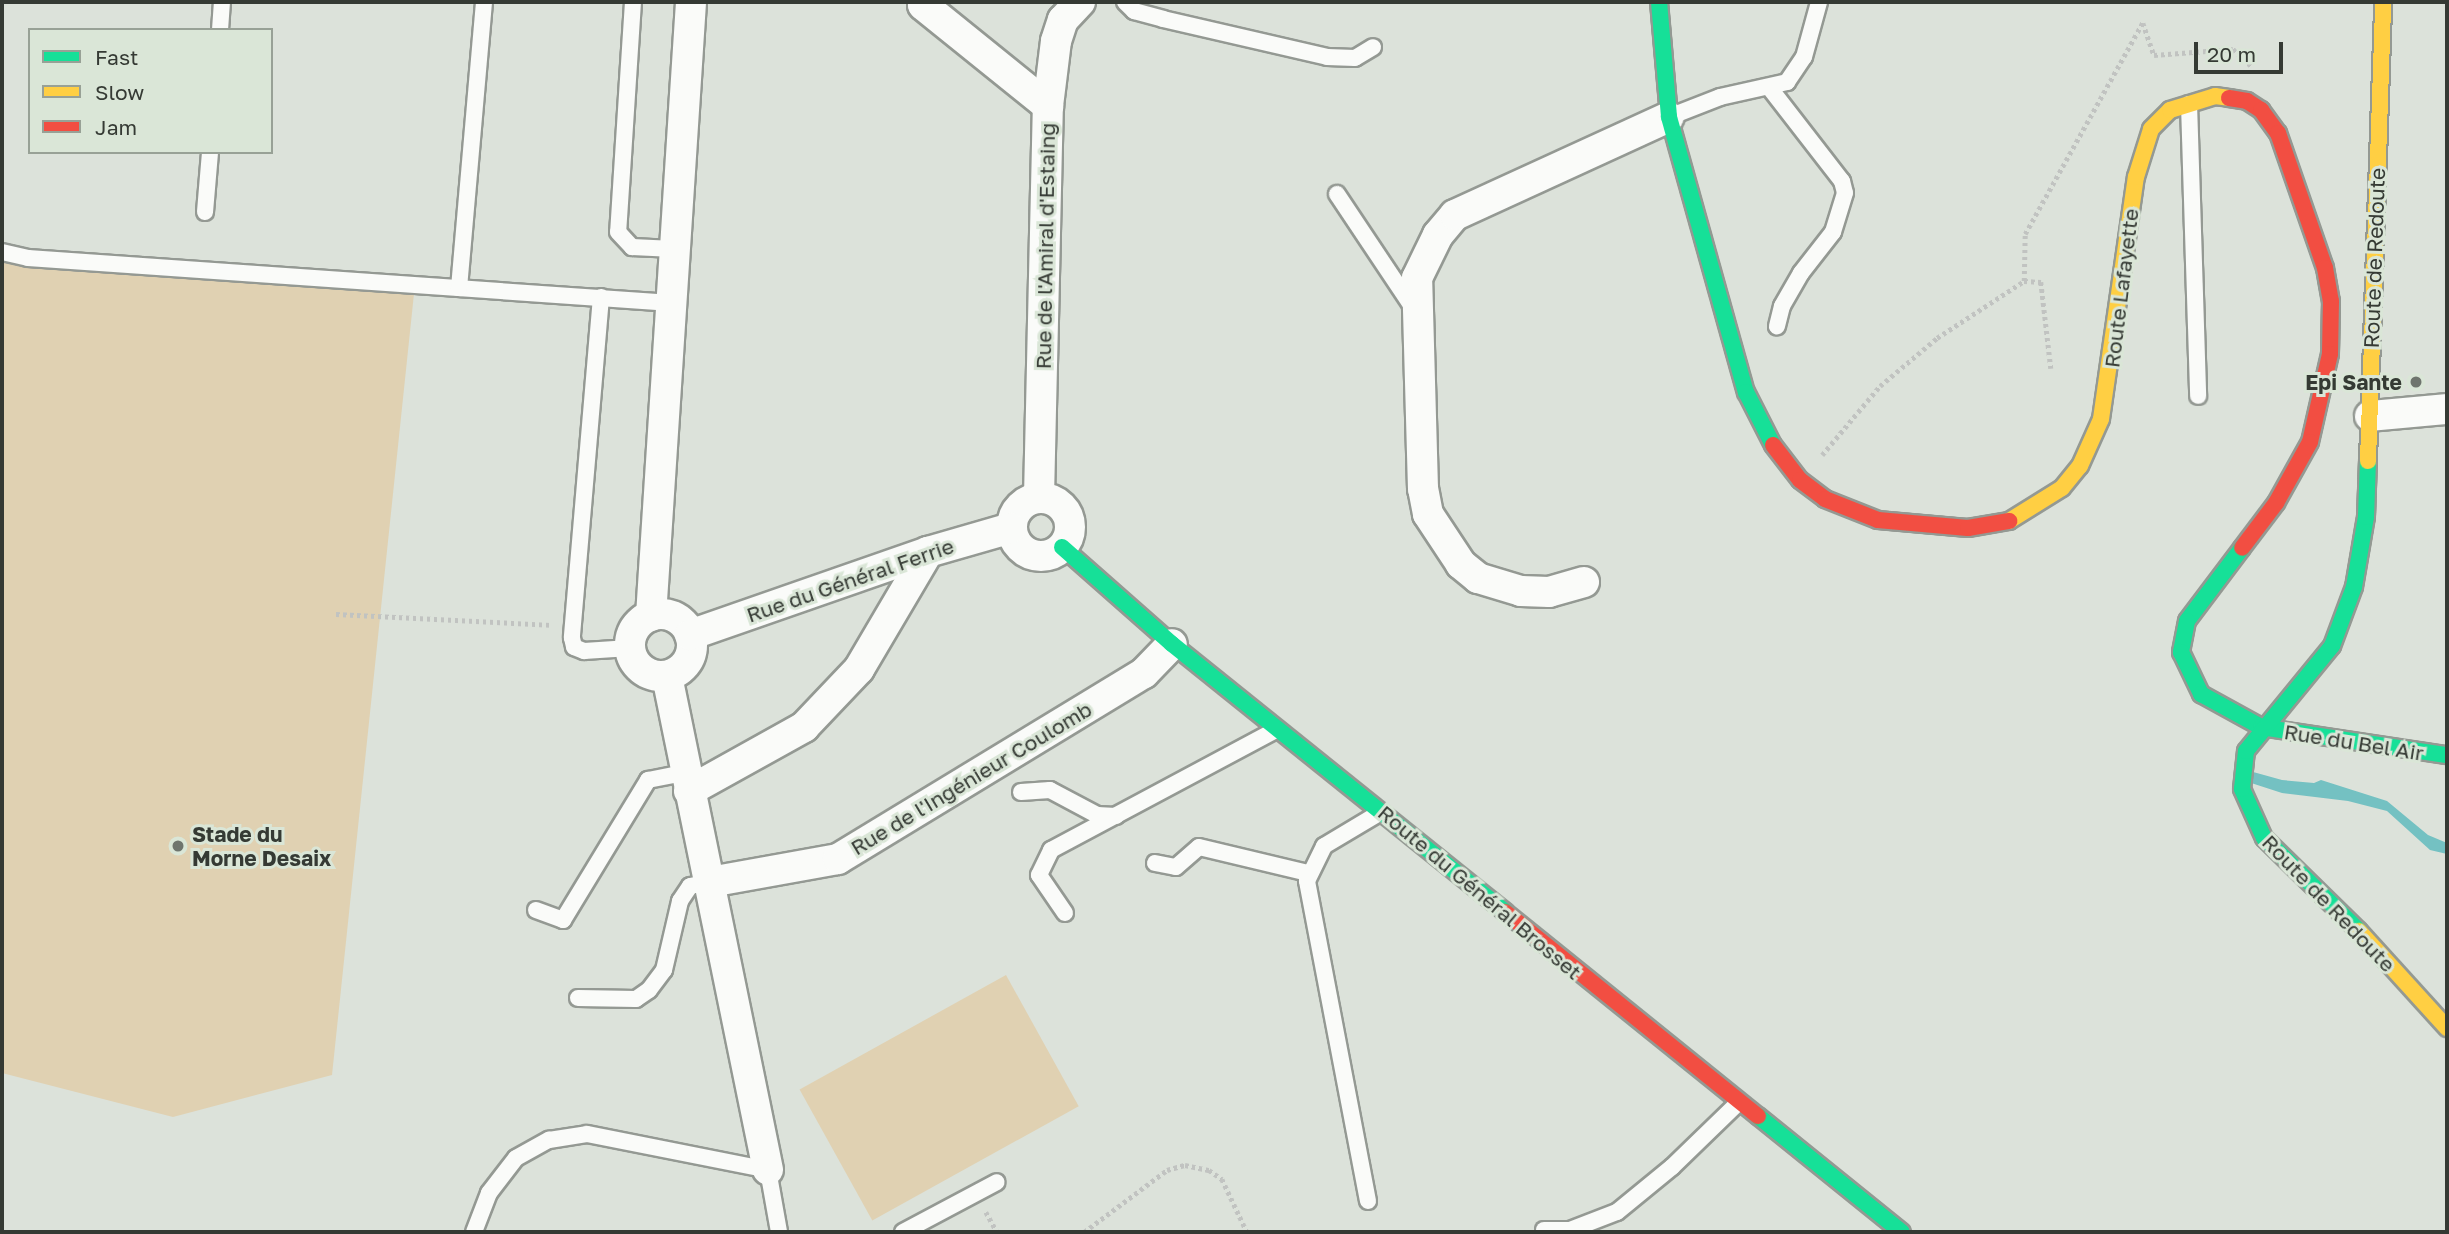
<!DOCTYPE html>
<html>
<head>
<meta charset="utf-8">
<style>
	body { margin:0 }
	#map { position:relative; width:2449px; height:1234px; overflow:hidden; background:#dce2da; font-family:"Golos Text",sans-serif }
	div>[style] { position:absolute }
	.green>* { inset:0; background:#e0d1b2; transform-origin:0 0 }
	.water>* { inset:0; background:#74c1c2 }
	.path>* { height:4.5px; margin-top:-2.25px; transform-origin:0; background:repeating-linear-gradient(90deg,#c1c3c1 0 3.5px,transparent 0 7px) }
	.roads { filter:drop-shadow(2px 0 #949993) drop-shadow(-2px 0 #949993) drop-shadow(0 2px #949993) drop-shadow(0 -2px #949993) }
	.lane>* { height:16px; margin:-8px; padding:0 8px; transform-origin:8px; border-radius:8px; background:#fafbf9 }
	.street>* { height:30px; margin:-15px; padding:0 15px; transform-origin:15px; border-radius:15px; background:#fafbf9 }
	.street>.ring { margin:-15px; padding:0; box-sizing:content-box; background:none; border:30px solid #fafbf9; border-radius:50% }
	.fast>* { height:16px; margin:-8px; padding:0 8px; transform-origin:8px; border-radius:8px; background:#16e098 }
	.slow>* { height:16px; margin:-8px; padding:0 8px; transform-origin:8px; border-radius:8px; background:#ffcf43 }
	.jam>* { height:16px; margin:-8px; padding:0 8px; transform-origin:8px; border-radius:8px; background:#f24e42 }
	.dots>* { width:19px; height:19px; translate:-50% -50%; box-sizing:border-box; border:4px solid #dae6d7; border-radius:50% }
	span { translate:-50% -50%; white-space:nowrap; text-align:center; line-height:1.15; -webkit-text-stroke:6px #dae6d7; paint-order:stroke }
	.street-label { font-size:21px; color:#353a34 }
	.poi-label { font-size:21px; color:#353a34; font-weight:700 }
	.right { translate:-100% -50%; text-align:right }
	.left { translate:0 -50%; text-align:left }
	.frame { position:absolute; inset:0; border:4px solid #353a34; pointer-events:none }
	.legend { position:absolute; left:28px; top:28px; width:245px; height:126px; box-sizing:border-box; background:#dae6d7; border:2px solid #98a196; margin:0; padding:9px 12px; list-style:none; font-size:21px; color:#353a34 }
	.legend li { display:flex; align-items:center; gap:14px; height:35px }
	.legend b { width:35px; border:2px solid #98a196 }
	.scale { position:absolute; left:2194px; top:42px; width:89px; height:32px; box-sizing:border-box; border:4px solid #353a34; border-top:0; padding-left:9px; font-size:21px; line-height:24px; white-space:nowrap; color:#353a34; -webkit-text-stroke:5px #dae6d7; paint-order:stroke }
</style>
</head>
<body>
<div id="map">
	<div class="green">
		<i style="clip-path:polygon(2px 252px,415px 284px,332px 1075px,173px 1117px,2px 1073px)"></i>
		<i style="left:1006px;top:975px;width:150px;height:236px;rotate:61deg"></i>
	</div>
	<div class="water">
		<i style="clip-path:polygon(2246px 770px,2282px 780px,2314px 783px,2321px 780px,2387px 801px,2428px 835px,2447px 843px,2447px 854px,2430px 850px,2387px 811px,2348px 801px,2282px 793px,2245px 781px)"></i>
	</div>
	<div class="path">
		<i style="left:2143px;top:23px;width:34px;rotate:71deg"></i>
		<i style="left:2154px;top:55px;width:79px;rotate:-4.3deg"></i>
		<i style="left:2233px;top:49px;width:25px;rotate:43deg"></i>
		<i style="left:2024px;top:281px;width:17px;rotate:3deg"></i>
		<i style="left:2041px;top:282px;width:87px;rotate:83.4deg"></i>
		<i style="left:1822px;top:455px;width:90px;rotate:-50deg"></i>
		<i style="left:1880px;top:386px;width:75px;rotate:-40.1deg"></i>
		<i style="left:1937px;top:338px;width:104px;rotate:-33.2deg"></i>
		<i style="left:2024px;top:281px;width:47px;rotate:-88.8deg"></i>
		<i style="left:2025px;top:234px;width:243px;rotate:-60.9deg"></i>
		<i style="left:336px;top:614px;width:215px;rotate:2.9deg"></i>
		<i style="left:986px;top:1212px;width:23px;rotate:61deg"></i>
		<i style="left:1084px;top:1232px;width:104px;rotate:-36.8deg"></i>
		<i style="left:1167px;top:1170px;width:19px;rotate:-16deg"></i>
		<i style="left:1185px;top:1165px;width:25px;rotate:12deg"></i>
		<i style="left:1209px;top:1170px;width:16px;rotate:35deg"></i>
		<i style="left:1222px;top:1179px;width:59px;rotate:64.7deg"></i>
	</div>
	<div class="roads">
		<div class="lane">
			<i style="left:633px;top:2px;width:230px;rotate:93.7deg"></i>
			<i style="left:618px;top:232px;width:21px;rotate:47deg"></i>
			<i style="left:632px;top:247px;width:42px;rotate:2.7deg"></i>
			<i style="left:1125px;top:2px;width:13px;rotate:45deg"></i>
			<i style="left:1134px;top:11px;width:30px;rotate:15deg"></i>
			<i style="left:1163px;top:19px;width:168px;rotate:13deg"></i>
			<i style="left:1327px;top:57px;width:28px;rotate:2deg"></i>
			<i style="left:1355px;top:58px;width:21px;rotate:-31deg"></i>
			<i style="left:220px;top:30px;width:28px;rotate:-86deg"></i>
			<i style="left:1769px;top:87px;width:119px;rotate:52.2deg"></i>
			<i style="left:1842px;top:181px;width:12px;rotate:76deg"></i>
			<i style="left:1845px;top:193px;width:41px;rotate:107.1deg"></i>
			<i style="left:1833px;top:232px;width:52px;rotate:128deg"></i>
			<i style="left:1801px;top:273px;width:38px;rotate:120deg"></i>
			<i style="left:1782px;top:306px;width:21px;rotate:104deg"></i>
			<i style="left:2189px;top:104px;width:292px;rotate:88.2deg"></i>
			<i style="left:1669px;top:117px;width:55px;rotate:-21.4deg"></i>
			<i style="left:1720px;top:97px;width:69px;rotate:-12.6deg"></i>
			<i style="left:1787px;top:82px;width:30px;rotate:-56deg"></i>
			<i style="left:1804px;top:57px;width:57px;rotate:-74.7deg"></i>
			<i style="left:1337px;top:194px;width:137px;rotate:56.3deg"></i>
			<i style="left:205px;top:212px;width:60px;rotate:-85.2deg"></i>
			<i style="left:2px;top:252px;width:27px;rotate:13deg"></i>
			<i style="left:28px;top:258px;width:645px;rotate:4deg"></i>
			<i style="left:459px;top:288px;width:287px;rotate:-85deg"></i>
			<i style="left:601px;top:297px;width:342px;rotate:94.9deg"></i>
			<i style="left:572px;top:638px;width:9px;rotate:77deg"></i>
			<i style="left:574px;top:647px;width:11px;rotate:22deg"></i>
			<i style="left:584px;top:651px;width:46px;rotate:-3.7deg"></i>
			<i style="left:1021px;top:792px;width:29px;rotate:-4deg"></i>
			<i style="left:1050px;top:790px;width:53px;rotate:28deg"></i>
			<i style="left:1097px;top:815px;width:19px;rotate:3deg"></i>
			<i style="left:1155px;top:863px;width:21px;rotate:11deg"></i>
			<i style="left:1176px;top:867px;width:30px;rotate:-41deg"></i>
			<i style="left:1199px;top:847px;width:112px;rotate:13.4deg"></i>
			<i style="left:536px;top:910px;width:29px;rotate:20deg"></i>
			<i style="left:563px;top:920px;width:164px;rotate:-58.7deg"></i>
			<i style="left:648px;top:780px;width:37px;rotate:-11deg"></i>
			<i style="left:1065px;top:913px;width:46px;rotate:-124.4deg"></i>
			<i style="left:1039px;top:875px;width:28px;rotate:-64deg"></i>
			<i style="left:1051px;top:850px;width:255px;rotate:-28.1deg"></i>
			<i style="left:578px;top:998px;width:58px;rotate:1deg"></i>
			<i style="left:636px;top:999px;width:16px;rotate:-35deg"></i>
			<i style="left:649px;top:990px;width:25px;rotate:-53deg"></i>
			<i style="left:664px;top:970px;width:71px;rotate:-76.9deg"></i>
			<i style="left:680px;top:901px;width:18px;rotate:-56deg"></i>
			<i style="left:690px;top:886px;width:20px;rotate:-11deg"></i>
			<i style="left:1368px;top:1201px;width:326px;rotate:-100.8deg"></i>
			<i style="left:1307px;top:881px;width:39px;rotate:-64deg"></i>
			<i style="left:1324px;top:846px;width:66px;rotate:-30.8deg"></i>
			<i style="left:1544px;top:1230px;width:26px"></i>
			<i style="left:1570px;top:1230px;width:50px;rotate:-21deg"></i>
			<i style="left:1617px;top:1212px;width:71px;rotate:-39.3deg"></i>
			<i style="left:1672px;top:1167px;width:93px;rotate:-44.1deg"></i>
			<i style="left:474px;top:1232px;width:42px;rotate:-69deg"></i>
			<i style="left:489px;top:1193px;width:44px;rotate:-52.4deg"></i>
			<i style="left:516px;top:1158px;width:38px;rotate:-29deg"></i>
			<i style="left:549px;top:1140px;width:38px;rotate:-9deg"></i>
			<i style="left:587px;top:1134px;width:185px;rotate:11.2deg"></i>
			<i style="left:768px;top:1170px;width:63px;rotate:79.9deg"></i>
			<i style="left:903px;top:1232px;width:106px;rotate:-28deg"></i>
		</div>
		<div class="street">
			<i style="left:926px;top:2px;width:4px;rotate:135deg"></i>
			<i style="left:923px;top:5px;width:161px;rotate:38.9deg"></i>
			<i style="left:2370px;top:416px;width:77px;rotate:-5.2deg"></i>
			<i style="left:1039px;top:497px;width:391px;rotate:-88.7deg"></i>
			<i style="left:1048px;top:106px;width:65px;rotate:-83deg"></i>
			<i style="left:1056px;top:41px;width:22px;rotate:-72deg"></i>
			<i style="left:1063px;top:20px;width:25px;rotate:-47deg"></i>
			<i class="ring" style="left:1012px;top:498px;width:28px;height:28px"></i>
			<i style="left:1584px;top:582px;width:36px;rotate:164deg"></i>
			<i style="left:1549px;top:592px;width:28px;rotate:-178deg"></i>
			<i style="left:1521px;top:591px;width:45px;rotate:-163.2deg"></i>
			<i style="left:1478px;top:578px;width:22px;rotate:-141deg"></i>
			<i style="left:1461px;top:564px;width:60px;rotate:-123.4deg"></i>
			<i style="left:1428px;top:514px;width:25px;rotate:-101deg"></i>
			<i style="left:1423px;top:489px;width:211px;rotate:-91.6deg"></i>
			<i style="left:1417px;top:278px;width:48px;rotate:-64deg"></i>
			<i style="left:1438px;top:235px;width:26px;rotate:-50deg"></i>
			<i style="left:1455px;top:215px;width:235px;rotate:-24.6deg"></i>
			<i class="ring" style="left:630px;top:614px;width:32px;height:32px"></i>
			<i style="left:651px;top:616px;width:615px;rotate:-86.27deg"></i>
			<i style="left:690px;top:635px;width:252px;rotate:-19.2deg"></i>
			<i style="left:928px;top:552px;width:86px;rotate:-16.1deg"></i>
			<i style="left:667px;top:676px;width:504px;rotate:78.44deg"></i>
			<i style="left:689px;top:791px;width:132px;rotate:-29.1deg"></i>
			<i style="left:804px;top:727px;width:80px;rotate:-46.5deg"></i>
			<i style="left:859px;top:669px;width:136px;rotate:-59.5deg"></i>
			<i style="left:710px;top:882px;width:130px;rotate:-10.2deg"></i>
			<i style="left:838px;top:859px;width:358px;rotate:-31.3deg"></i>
			<i style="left:1144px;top:673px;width:40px;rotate:-46deg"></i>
		</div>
		<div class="fast">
			<i style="left:1659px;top:2px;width:115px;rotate:85deg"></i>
			<i style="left:1669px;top:117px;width:286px;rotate:74.4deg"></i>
			<i style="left:1746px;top:392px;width:59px;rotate:63deg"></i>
			<i style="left:1062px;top:547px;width:147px;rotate:41.4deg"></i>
			<i style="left:1172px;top:644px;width:427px;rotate:38.8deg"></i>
			<i style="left:2242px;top:548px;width:91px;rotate:127deg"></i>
			<i style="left:2187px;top:621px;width:32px;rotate:101deg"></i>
			<i style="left:2181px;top:652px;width:47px;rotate:64.5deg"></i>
			<i style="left:2201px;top:694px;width:68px;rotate:28.8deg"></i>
			<i style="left:2261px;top:727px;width:188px;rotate:8.6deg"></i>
			<i style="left:2359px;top:931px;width:133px;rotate:-135.6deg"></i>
			<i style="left:2264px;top:838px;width:54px;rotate:-114.2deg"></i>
			<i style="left:2242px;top:789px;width:38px;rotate:-84deg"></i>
			<i style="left:2246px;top:751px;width:136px;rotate:-50.7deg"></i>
			<i style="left:2332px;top:646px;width:63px;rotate:-69.6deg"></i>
			<i style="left:2354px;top:587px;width:71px;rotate:-80.3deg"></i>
			<i style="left:2366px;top:517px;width:56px;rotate:-88deg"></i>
			<i style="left:1758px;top:1116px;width:185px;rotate:38.9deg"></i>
		</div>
		<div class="slow">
			<i style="left:2368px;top:461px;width:459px;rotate:-88.1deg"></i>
			<i style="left:2009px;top:521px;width:62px;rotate:-31.9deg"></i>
			<i style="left:2062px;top:488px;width:28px;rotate:-51deg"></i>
			<i style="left:2080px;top:466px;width:51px;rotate:-65.9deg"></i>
			<i style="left:2101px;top:419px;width:245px;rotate:-81.8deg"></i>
			<i style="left:2136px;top:177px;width:50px;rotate:-72.6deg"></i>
			<i style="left:2151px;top:129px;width:27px;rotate:-45deg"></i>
			<i style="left:2170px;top:110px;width:47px;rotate:-17.3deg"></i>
			<i style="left:2215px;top:96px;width:14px;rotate:8deg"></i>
			<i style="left:2359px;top:931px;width:131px;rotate:47.8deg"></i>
		</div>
		<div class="jam">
			<i style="left:2229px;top:98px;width:18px;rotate:9deg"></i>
			<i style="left:2247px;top:101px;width:17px;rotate:33deg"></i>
			<i style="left:2261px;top:110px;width:29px;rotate:54deg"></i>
			<i style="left:2278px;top:133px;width:143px;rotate:70.8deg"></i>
			<i style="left:2325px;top:268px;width:34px;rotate:80deg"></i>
			<i style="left:2331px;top:301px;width:53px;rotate:91.1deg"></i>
			<i style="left:2330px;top:354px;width:90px;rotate:102.8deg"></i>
			<i style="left:2310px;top:442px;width:70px;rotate:119.1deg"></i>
			<i style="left:2276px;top:503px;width:56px;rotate:127.1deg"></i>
			<i style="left:1773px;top:445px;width:44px;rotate:52.4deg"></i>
			<i style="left:1800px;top:480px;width:31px;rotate:37deg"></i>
			<i style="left:1825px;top:499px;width:57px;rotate:21.6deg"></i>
			<i style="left:1878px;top:520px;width:90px;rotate:5.1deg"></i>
			<i style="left:1968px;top:528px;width:42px;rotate:-9.7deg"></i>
			<i style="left:1505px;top:912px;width:325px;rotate:38.9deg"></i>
		</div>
	</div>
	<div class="dots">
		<i style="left:2416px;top:382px;background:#6f756e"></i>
		<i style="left:178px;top:846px;background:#6f756e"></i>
	</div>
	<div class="street-label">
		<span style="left:1045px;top:246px;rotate:-89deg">Rue de l'Amiral d'Estaing</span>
		<span style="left:2374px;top:258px;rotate:-88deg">Route de Redoute</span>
		<span style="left:2121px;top:288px;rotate:-83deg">Route Lafayette</span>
		<span style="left:850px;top:580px;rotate:-19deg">Rue du Général Ferrie</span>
		<span style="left:2354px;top:742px;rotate:9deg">Rue du Bel Air</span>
		<span style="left:971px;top:778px;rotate:-31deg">Rue de l'Ingénieur Coulomb</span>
		<span style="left:1480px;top:892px;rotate:40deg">Route du Général Brosset</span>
		<span style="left:2329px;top:903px;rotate:46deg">Route de Redoute</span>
	</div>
	<div class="poi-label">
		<span class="right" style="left:2402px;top:382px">Epi Sante</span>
		<span class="left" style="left:192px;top:846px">Stade du<br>Morne Desaix</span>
	</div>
	<div class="frame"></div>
	<ul class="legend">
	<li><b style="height:9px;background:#16e098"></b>Fast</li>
	<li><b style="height:9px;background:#ffcf43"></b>Slow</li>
	<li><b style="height:9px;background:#f24e42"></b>Jam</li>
	</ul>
	<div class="scale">20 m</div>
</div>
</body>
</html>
